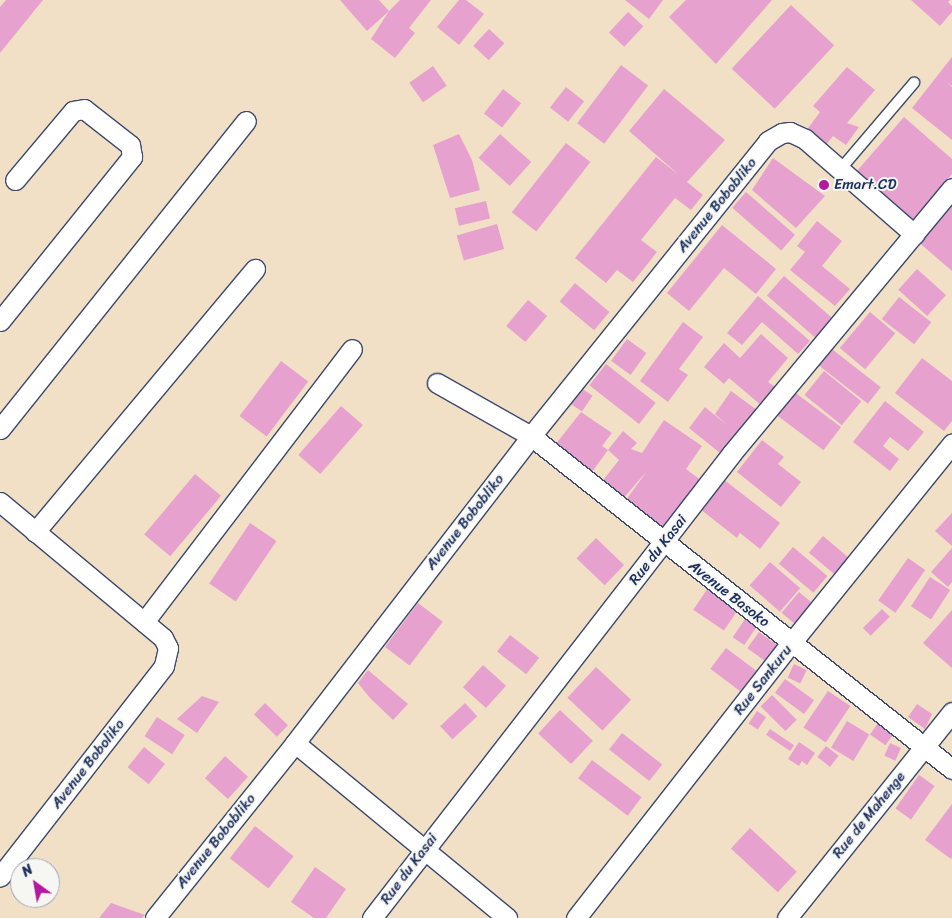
<!DOCTYPE html>
<html>
<head>
<meta charset="utf-8">
<style>
	body { margin:0 }
	#map { position:relative; width:952px; height:918px; overflow:hidden; background:#f2e0c6; font-family:Sriracha,sans-serif }
	div>[style] { position:absolute }
	.building>* { inset:0; background:#e6a1cf; transform-origin:0 0 }
	.roads { filter:drop-shadow(1px 0 #3b4a6e) drop-shadow(-1px 0 #3b4a6e) drop-shadow(0 1px #3b4a6e) drop-shadow(0 -1px #3b4a6e) }
	.lane>* { height:10px; margin:-5px; padding:0 5px; transform-origin:5px; border-radius:5px; background:#fff }
	.street>* { height:19px; margin:-9.5px; padding:0 9.5px; transform-origin:9.5px; border-radius:9.5px; background:#fff }
	.dots>* { width:14px; height:14px; translate:-50% -50%; box-sizing:border-box; border:2px solid #f6f6f2; border-radius:50% }
	span { translate:-50% -50%; white-space:nowrap; text-align:center; line-height:1.15; -webkit-text-stroke:4px #f6f6f2; paint-order:stroke }
	.poi-label { font-size:15px; color:#1b2f5e }
	.left { translate:0 -50%; text-align:left }
	.street-label { font-size:15px; color:#1b2f5e }
	.north { position:absolute; left:10px; top:858px; width:50px; height:50px; box-sizing:border-box; background:#f6f6f2; border:1px solid #9ea6b7; border-radius:50%; rotate:328deg; font-size:14px; font-weight:700; line-height:20px; text-align:center; color:#1b2f5e }
	.north::after { content:''; display:block; margin:auto; width:18px; height:22px; background:#b5179e; clip-path:polygon(50% 0,100% 100%,50% 72%,0 100%) }
</style>
</head>
<body>
<div id="map">
	<div class="building">
		<i style="clip-path:polygon(6px 0,43px 0,0 53px,0 7px)"></i>
		<i style="clip-path:polygon(340px 0,379px 0,389px 11px,367px 31px)"></i>
		<i style="clip-path:polygon(400px 0,431px 0,409px 28px,415px 33px,395px 58px,371px 39px,389px 11px)"></i>
		<i style="clip-path:polygon(459px 0,466px 0,484px 14px,459px 45px,437px 27px)"></i>
		<i style="clip-path:polygon(625px 0,663px 0,649px 19px)"></i>
		<i style="clip-path:polygon(686px 0,772px 0,716px 64px,669px 17px)"></i>
		<i style="clip-path:polygon(911px 0,950px 0,948px 2px,952px 6px,952px 12px,940px 26px)"></i>
		<i style="left:791px;top:5px;width:59px;height:87px;rotate:43deg"></i>
		<i style="left:628px;top:12px;width:21px;height:28px;rotate:43deg"></i>
		<i style="left:489px;top:29px;width:21px;height:23px;rotate:43deg"></i>
		<i style="clip-path:polygon(952px 57px,952px 86px,946px 82px,952px 87px,952px 140px,912px 108px)"></i>
		<i style="left:621px;top:65px;width:34px;height:73px;rotate:37deg"></i>
		<i style="left:433px;top:66px;width:24px;height:29px;rotate:55deg"></i>
		<i style="clip-path:polygon(847px 67px,875px 90px,847px 123px,859px 127px,846px 145px,833px 136px,826px 145px,806px 131px,820px 112px,813px 106px)"></i>
		<i style="left:566px;top:87px;width:23px;height:26px;rotate:38deg"></i>
		<i style="left:503px;top:89px;width:23px;height:31px;rotate:38deg"></i>
		<i style="clip-path:polygon(664px 89px,725px 140px,687px 182px,703px 195px,691px 210px,675px 198px,641px 240px,657px 252px,633px 282px,617px 270px,606px 283px,575px 258px,656px 157px,679px 175px,629px 131px)"></i>
		<i style="clip-path:polygon(904px 117px,952px 159px,952px 174px,912px 220px,856px 172px)"></i>
		<i style="clip-path:polygon(459px 134px,472px 160px,480px 190px,450px 198px,433px 145px)"></i>
		<i style="left:500px;top:134px;width:42px;height:32px;rotate:42deg"></i>
		<i style="left:566px;top:143px;width:31px;height:88px;rotate:38deg"></i>
		<i style="clip-path:polygon(773px 158px,825px 196px,796px 228px,752px 190px)"></i>
		<i style="left:746px;top:192px;width:65px;height:21px;rotate:41deg"></i>
		<i style="left:486px;top:201px;width:18px;height:32px;rotate:77deg"></i>
		<i style="clip-path:polygon(952px 201px,952px 271px,916px 240px)"></i>
		<i style="clip-path:polygon(817px 221px,842px 241px,822px 266px,850px 289px,835px 306px,790px 270px,805px 252px,797px 246px)"></i>
		<i style="left:497px;top:224px;width:26px;height:42px;rotate:74deg"></i>
		<i style="clip-path:polygon(722px 225px,776px 269px,756px 294px,724px 268px,689px 311px,667px 293px)"></i>
		<i style="left:917px;top:269px;width:39px;height:28px;rotate:42deg"></i>
		<i style="left:784px;top:276px;width:65px;height:26px;rotate:41deg"></i>
		<i style="left:575px;top:283px;width:45px;height:24px;rotate:40deg"></i>
		<i style="clip-path:polygon(758px 296px,810px 341px,798px 354px,762px 322px,742px 345px,727px 333px)"></i>
		<i style="left:899px;top:297px;width:41px;height:28px;rotate:38deg"></i>
		<i style="left:528px;top:300px;width:25px;height:34px;rotate:40deg"></i>
		<i style="left:870px;top:312px;width:33px;height:47px;rotate:40deg"></i>
		<i style="clip-path:polygon(683px 322px,703px 337px,679px 369px,688px 375px,668px 402px,640px 381px)"></i>
		<i style="clip-path:polygon(761px 334px,788px 358px,768px 382px,777px 388px,762px 406px,729px 378px,724px 384px,704px 367px,724px 343px,740px 358px)"></i>
		<i style="left:627px;top:339px;width:24px;height:27px;rotate:36deg"></i>
		<i style="left:828px;top:346px;width:67px;height:21px;rotate:38deg"></i>
		<i style="clip-path:polygon(922px 358px,952px 381px,952px 421px,944px 431px,895px 393px)"></i>
		<i style="left:281px;top:361px;width:34px;height:69px;rotate:37deg"></i>
		<i style="left:606px;top:364px;width:63px;height:27px;rotate:38deg"></i>
		<i style="left:824px;top:371px;width:48px;height:31px;rotate:39deg"></i>
		<i style="left:581px;top:388px;width:14px;height:19px;rotate:34deg"></i>
		<i style="clip-path:polygon(731px 391px,757px 410px,720px 453px,689px 428px,705px 407px,728px 426px,715px 414px)"></i>
		<i style="left:793px;top:391px;width:60px;height:29px;rotate:37deg"></i>
		<i style="clip-path:polygon(885px 401px,924px 432px,908px 451px,890px 437px,883px 446px,899px 459px,890px 471px,853px 442px)"></i>
		<i style="left:341px;top:406px;width:29px;height:65px;rotate:41deg"></i>
		<i style="clip-path:polygon(581px 412px,612px 433px,602px 446px,608px 450px,592px 472px,555px 445px)"></i>
		<i style="clip-path:polygon(664px 420px,702px 446px,686px 469px,702px 481px,666px 530px,626px 500px,647px 471px,621px 501px,600px 484px,619px 460px,608px 450px,623px 431px,637px 443px,631px 449px,642px 453px)"></i>
		<i style="clip-path:polygon(762px 440px,784px 457px,778px 464px,801px 482px,781px 507px,737px 472px)"></i>
		<i style="left:195px;top:474px;width:34px;height:79px;rotate:40deg"></i>
		<i style="clip-path:polygon(723px 479px,780px 523px,760px 549px,740px 533px,737px 538px,700px 509px)"></i>
		<i style="clip-path:polygon(952px 513px,952px 546px,935px 531px)"></i>
		<i style="left:250px;top:523px;width:32px;height:73px;rotate:34deg"></i>
		<i style="left:823px;top:536px;width:33px;height:22px;rotate:40deg"></i>
		<i style="left:596px;top:538px;width:39px;height:28px;rotate:44deg"></i>
		<i style="left:793px;top:547px;width:45px;height:22px;rotate:40deg"></i>
		<i style="clip-path:polygon(952px 548px,952px 582px,948px 587px,931px 572px)"></i>
		<i style="left:908px;top:558px;width:21px;height:52px;rotate:35deg"></i>
		<i style="left:770px;top:562px;width:40px;height:31px;rotate:41deg"></i>
		<i style="left:930px;top:577px;width:24px;height:35px;rotate:33deg"></i>
		<i style="left:710px;top:585px;width:37px;height:30px;rotate:34deg"></i>
		<i style="left:799px;top:592px;width:23px;height:27px;rotate:40deg"></i>
		<i style="left:418px;top:603px;width:31px;height:55px;rotate:37deg"></i>
		<i style="left:882px;top:609px;width:11px;height:27px;rotate:45deg"></i>
		<i style="clip-path:polygon(952px 610px,952px 668px,923px 643px)"></i>
		<i style="left:745px;top:619px;width:14px;height:22px;rotate:34deg"></i>
		<i style="left:759px;top:632px;width:27px;height:20px;rotate:36deg"></i>
		<i style="left:510px;top:635px;width:37px;height:21px;rotate:38deg"></i>
		<i style="left:726px;top:648px;width:38px;height:26px;rotate:37deg"></i>
		<i style="left:794px;top:664px;width:14px;height:15px;rotate:25deg"></i>
		<i style="left:483px;top:665px;width:31px;height:30px;rotate:42deg"></i>
		<i style="left:596px;top:667px;width:48px;height:42px;rotate:43deg"></i>
		<i style="clip-path:polygon(368px 670px,408px 704px,393px 720px,370px 698px,358px 683px)"></i>
		<i style="left:785px;top:679px;width:36px;height:17px;rotate:36deg"></i>
		<i style="left:828px;top:691px;width:27px;height:44px;rotate:34deg"></i>
		<i style="left:772px;top:695px;width:35px;height:16px;rotate:45deg"></i>
		<i style="clip-path:polygon(202px 696px,219px 702px,197px 733px,177px 719px)"></i>
		<i style="left:265px;top:703px;width:32px;height:16px;rotate:44deg"></i>
		<i style="left:465px;top:703px;width:18px;height:34px;rotate:47deg"></i>
		<i style="clip-path:polygon(917px 704px,932px 714px,925px 729px,908px 717px)"></i>
		<i style="left:560px;top:710px;width:45px;height:32px;rotate:43deg"></i>
		<i style="left:757px;top:711px;width:11px;height:15px;rotate:34deg"></i>
		<i style="left:157px;top:717px;width:33px;height:23px;rotate:33deg"></i>
		<i style="left:847px;top:721px;width:26px;height:31px;rotate:31deg"></i>
		<i style="left:878px;top:723px;width:19px;height:14px;rotate:35deg"></i>
		<i style="left:770px;top:729px;width:29px;height:7px;rotate:34deg"></i>
		<i style="left:622px;top:733px;width:51px;height:21px;rotate:38deg"></i>
		<i style="clip-path:polygon(799px 742px,815px 753px,807px 765px,802px 761px,799px 766px,788px 759px)"></i>
		<i style="left:890px;top:743px;width:12px;height:14px;rotate:24deg"></i>
		<i style="left:826px;top:746px;width:16px;height:14px;rotate:38deg"></i>
		<i style="left:144px;top:747px;width:27px;height:26px;rotate:39deg"></i>
		<i style="left:225px;top:756px;width:31px;height:30px;rotate:42deg"></i>
		<i style="left:592px;top:760px;width:62px;height:23px;rotate:37deg"></i>
		<i style="left:919px;top:775px;width:19px;height:41px;rotate:35deg"></i>
		<i style="clip-path:polygon(952px 804px,952px 857px,951px 859px,925px 840px)"></i>
		<i style="left:255px;top:826px;width:49px;height:41px;rotate:38deg"></i>
		<i style="left:750px;top:828px;width:64px;height:28px;rotate:43deg"></i>
		<i style="clip-path:polygon(315px 867px,346px 889px,326px 918px,314px 918px,291px 902px)"></i>
		<i style="clip-path:polygon(111px 903px,145px 915px,142px 918px,99px 918px)"></i>
	</div>
	<div class="roads">
		<div class="lane">
			<i style="left:839px;top:171px;width:116px;rotate:-49.6deg"></i>
		</div>
		<div class="street">
			<i style="left:0;top:321px;width:211px;rotate:-51.2deg"></i>
			<i style="left:132px;top:157px;width:12px;rotate:-99deg"></i>
			<i style="left:130px;top:145px;width:58px;rotate:-142deg"></i>
			<i style="left:84px;top:109px;width:11px;rotate:170deg"></i>
			<i style="left:73px;top:111px;width:90px;rotate:130deg"></i>
			<i style="left:437px;top:383px;width:108px;rotate:29.4deg"></i>
			<i style="left:531px;top:436px;width:537px;rotate:38.34deg"></i>
			<i style="left:0;top:429px;width:394px;rotate:-51.4deg"></i>
			<i style="left:0;top:502px;width:212px;rotate:39.8deg"></i>
			<i style="left:163px;top:638px;width:11px;rotate:63deg"></i>
			<i style="left:168px;top:648px;width:18px;rotate:103deg"></i>
			<i style="left:164px;top:666px;width:267px;rotate:127.9deg"></i>
			<i style="left:35px;top:532px;width:343px;rotate:-50.1deg"></i>
			<i style="left:144px;top:622px;width:343px;rotate:-52.7deg"></i>
			<i style="left:295px;top:743px;width:275px;rotate:39.5deg"></i>
			<i style="left:155px;top:918px;width:224px;rotate:-51.3deg"></i>
			<i style="left:295px;top:743px;width:387px;rotate:-52.4deg"></i>
			<i style="left:531px;top:436px;width:378px;rotate:-51.2deg"></i>
			<i style="left:768px;top:141px;width:16px;rotate:-30deg"></i>
			<i style="left:782px;top:133px;width:8px;rotate:-7deg"></i>
			<i style="left:790px;top:132px;width:17px;rotate:25deg"></i>
			<i style="left:805px;top:139px;width:145px;rotate:41.1deg"></i>
			<i style="left:372px;top:918px;width:588px;rotate:-52.25deg"></i>
			<i style="left:732px;top:453px;width:344px;rotate:-50.3deg"></i>
			<i style="left:576px;top:918px;width:350px;rotate:-52deg"></i>
			<i style="left:792px;top:642px;width:255px;rotate:-51.1deg"></i>
			<i style="left:787px;top:918px;width:264px;rotate:-51.3deg"></i>
		</div>
	</div>
	<div class="dots">
		<i style="left:824px;top:185px;background:#b5179e"></i>
	</div>
	<div class="poi-label">
		<span class="left" style="left:834px;top:185px">Emart.CD</span>
	</div>
	<div class="street-label">
		<span style="left:717px;top:205px;rotate:-51deg">Avenue Bobobliko</span>
		<span style="left:465px;top:522px;rotate:-52deg">Avenue Bobobliko</span>
		<span style="left:658px;top:550px;rotate:-52deg">Rue du Kasai</span>
		<span style="left:729px;top:594px;rotate:38deg">Avenue Basoko</span>
		<span style="left:763px;top:680px;rotate:-52deg">Rue Sankuru</span>
		<span style="left:88px;top:764px;rotate:-52deg">Avenue Boboliko</span>
		<span style="left:869px;top:815px;rotate:-51deg">Rue de Mahenge</span>
		<span style="left:216px;top:841px;rotate:-51deg">Avenue Bobobliko</span>
		<span style="left:409px;top:869px;rotate:-53deg">Rue du Kasai</span>
	</div>
	<div class="north">N</div>
</div>
</body>
</html>
